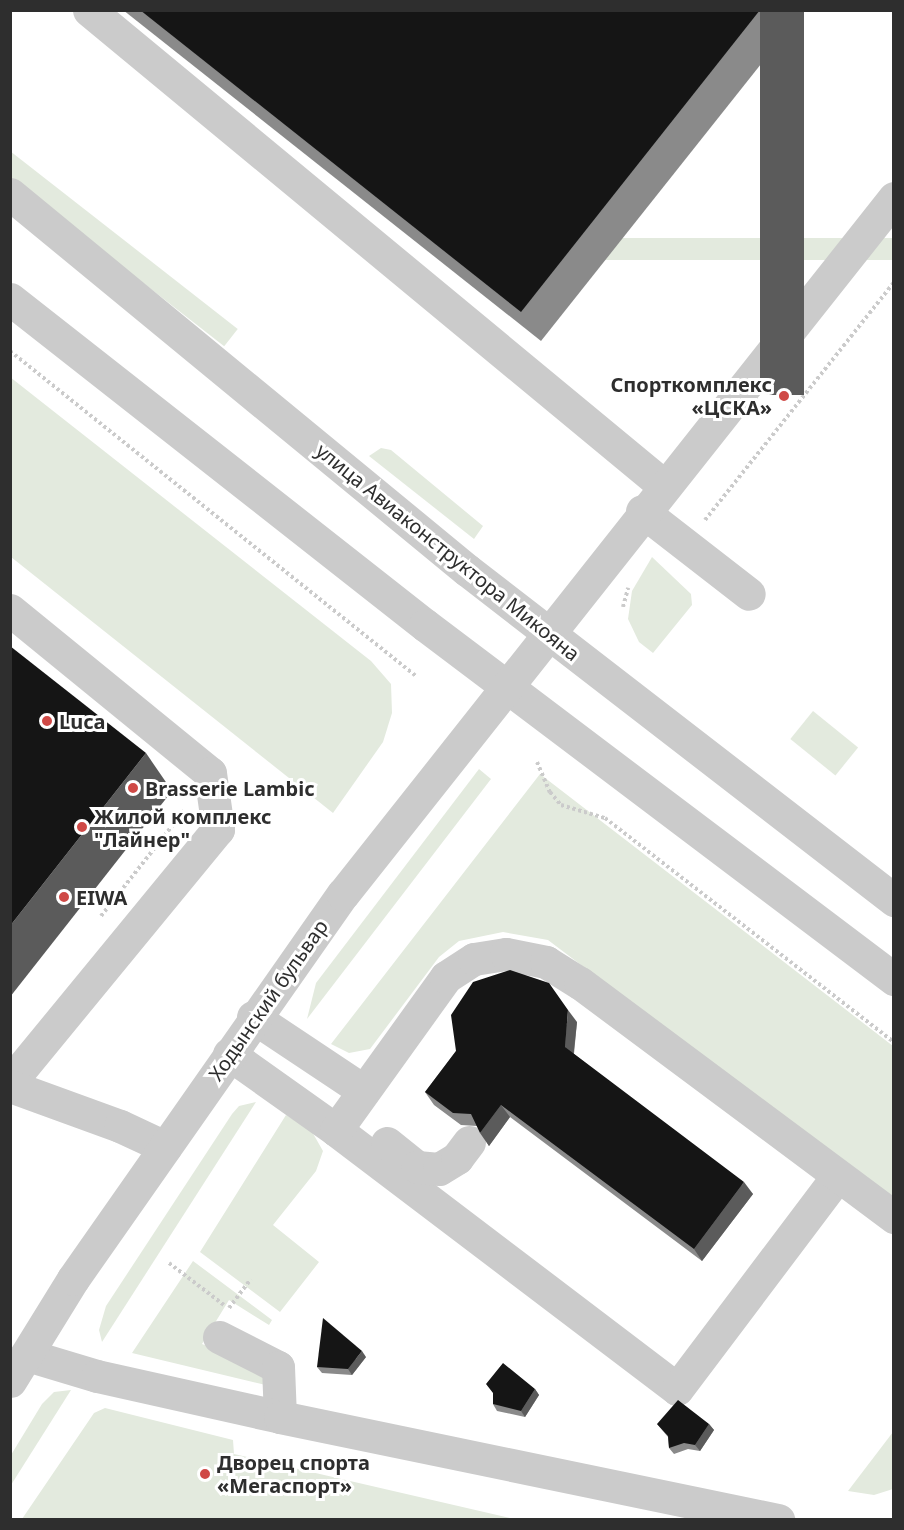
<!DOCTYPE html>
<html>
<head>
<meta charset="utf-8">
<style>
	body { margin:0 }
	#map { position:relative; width:904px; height:1530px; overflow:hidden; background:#fff; font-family:"Noto Sans",sans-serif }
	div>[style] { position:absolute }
	.green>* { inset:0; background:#e3eade; transform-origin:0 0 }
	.path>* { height:4px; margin-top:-2px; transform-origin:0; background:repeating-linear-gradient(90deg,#cbcbcb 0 3px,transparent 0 6px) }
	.minor>* { height:33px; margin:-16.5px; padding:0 16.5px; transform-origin:16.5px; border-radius:16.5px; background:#cbcbcb }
	.wall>* { inset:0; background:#8a8a8a }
	.shaded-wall>* { inset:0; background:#5b5b5b; transform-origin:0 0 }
	.building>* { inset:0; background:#151515 }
	.dots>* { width:16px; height:16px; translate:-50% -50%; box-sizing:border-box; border:3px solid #fff; border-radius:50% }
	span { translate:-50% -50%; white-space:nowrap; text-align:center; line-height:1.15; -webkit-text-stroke:6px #fff; paint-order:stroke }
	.poi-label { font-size:20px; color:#2e2e2e; font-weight:700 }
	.right { translate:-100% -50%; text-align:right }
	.left { translate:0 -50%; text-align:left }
	.street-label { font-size:20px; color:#2e2e2e }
	.frame { position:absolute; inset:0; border:12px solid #2e2e2e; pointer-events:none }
</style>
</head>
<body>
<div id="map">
	<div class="green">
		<i style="left:10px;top:151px;width:289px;height:22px;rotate:38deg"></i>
		<i style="left:893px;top:238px;width:22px;height:302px;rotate:90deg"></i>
		<i style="clip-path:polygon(10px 377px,371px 661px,391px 684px,392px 713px,383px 742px,333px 813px,11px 557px)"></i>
		<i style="clip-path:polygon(381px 448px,391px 450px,483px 526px,474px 539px,369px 456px)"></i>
		<i style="clip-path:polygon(652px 557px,691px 594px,692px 605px,653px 653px,639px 642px,628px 619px,632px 591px)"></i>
		<i style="left:813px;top:711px;width:58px;height:36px;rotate:39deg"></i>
		<i style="clip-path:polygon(479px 769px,491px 779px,307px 1019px,316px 983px)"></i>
		<i style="clip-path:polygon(540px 774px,893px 1046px,893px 1201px,548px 940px,503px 932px,459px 941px,439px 957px,370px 1049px,349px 1053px,331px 1044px)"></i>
		<i style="clip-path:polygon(256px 1102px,102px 1342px,99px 1330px,106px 1306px,232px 1114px,239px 1106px)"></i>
		<i style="clip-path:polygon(286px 1115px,311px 1130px,323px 1151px,316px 1171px,273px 1225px,319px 1262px,280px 1312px,200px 1252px)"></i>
		<i style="clip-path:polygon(193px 1261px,272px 1320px,269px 1325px,229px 1300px,202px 1344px,258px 1366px,270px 1386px,132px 1353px)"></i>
		<i style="clip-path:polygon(71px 1390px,11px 1485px,11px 1455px,42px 1404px,54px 1392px)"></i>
		<i style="clip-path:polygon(105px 1408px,233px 1440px,234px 1454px,514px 1519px,22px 1519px,94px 1413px)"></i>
		<i style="clip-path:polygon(893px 1432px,893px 1489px,874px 1495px,848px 1491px)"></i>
	</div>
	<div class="path">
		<i style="left:10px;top:351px;width:520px;rotate:38.68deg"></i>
		<i style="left:705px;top:520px;width:304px;rotate:-51.5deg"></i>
		<i style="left:623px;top:607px;width:20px;rotate:-75deg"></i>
		<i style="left:537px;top:762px;width:33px;rotate:67deg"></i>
		<i style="left:550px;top:792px;width:17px;rotate:50deg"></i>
		<i style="left:561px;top:805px;width:46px;rotate:16.5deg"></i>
		<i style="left:605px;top:818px;width:366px;rotate:37.8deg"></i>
		<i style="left:101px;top:916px;width:134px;rotate:-51.7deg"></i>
		<i style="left:169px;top:1263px;width:69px;rotate:37.4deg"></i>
		<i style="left:229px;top:1308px;width:36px;rotate:-53deg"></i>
	</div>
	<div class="minor">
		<i style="left:89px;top:10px;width:745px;rotate:39.61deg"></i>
		<i style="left:10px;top:194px;width:592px;rotate:39.45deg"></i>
		<i style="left:467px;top:570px;width:540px;rotate:37.7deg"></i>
		<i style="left:10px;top:299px;width:528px;rotate:38.15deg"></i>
		<i style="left:425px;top:625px;width:588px;rotate:37.05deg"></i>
		<i style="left:642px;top:511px;width:135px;rotate:37.8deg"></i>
		<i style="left:10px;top:610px;width:258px;rotate:39.2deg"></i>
		<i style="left:210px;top:773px;width:57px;rotate:81.9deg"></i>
		<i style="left:218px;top:829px;width:328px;rotate:129.4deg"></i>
		<i style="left:253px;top:1017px;width:133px;rotate:33.7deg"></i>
		<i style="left:229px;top:1054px;width:131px;rotate:35.4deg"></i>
		<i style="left:336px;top:1130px;width:428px;rotate:37.2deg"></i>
		<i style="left:677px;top:1389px;width:266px;rotate:-53deg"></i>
		<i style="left:10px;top:1086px;width:117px;rotate:20deg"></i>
		<i style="left:120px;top:1126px;width:50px;rotate:25deg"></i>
		<i style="left:336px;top:1130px;width:188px;rotate:-54.3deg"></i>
		<i style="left:446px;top:977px;width:33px;rotate:-33deg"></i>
		<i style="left:474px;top:959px;width:32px;rotate:-9deg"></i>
		<i style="left:506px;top:954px;width:41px;rotate:11.3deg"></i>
		<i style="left:546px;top:962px;width:40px;rotate:32deg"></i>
		<i style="left:580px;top:983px;width:392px;rotate:36.7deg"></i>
		<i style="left:387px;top:1143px;width:38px;rotate:39deg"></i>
		<i style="left:417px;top:1167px;width:22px;rotate:5deg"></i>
		<i style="left:439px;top:1169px;width:21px;rotate:-31deg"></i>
		<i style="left:457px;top:1158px;width:20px;rotate:-53deg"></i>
		<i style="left:219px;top:1337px;width:66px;rotate:27deg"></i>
		<i style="left:278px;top:1367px;width:50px;rotate:87.7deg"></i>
		<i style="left:27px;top:1355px;width:73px;rotate:16.7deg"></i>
		<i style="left:97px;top:1376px;width:188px;rotate:12.6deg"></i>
		<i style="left:280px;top:1417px;width:509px;rotate:11.69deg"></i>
		<i style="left:10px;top:1381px;width:120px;rotate:-58.3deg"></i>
		<i style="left:73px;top:1279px;width:470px;rotate:-55deg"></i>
		<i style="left:343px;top:894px;width:888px;rotate:-51.63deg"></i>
	</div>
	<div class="wall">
		<i style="clip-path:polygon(123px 10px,804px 10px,541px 341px)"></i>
		<i style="clip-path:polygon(577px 1022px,574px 1054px,753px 1194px,702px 1261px,510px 1117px,489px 1146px,477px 1126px,461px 1125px,434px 1105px,425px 1092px,456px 1051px)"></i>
		<i style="clip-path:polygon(366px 1357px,352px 1375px,322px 1373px,317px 1367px)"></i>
		<i style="clip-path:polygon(535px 1389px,539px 1395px,525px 1417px,497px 1411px,493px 1404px)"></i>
		<i style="clip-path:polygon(657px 1424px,709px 1424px,714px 1430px,700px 1451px,688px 1449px,674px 1454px,669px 1448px,668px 1437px)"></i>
	</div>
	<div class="shaded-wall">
		<i style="left:760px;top:10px;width:44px;height:385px"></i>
		<i style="clip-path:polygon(146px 753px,172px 791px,10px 997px,10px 926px)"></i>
		<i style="clip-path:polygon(568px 1010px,577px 1022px,573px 1059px,565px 1047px)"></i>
		<i style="clip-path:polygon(501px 1105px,510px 1117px,489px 1146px,480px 1133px)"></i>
		<i style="clip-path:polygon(744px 1182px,753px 1194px,702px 1261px,694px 1249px)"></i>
		<i style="clip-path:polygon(362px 1351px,366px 1357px,352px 1375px,348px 1369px)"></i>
		<i style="clip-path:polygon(535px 1389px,539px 1395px,525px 1417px,521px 1411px)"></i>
		<i style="clip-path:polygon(709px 1424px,714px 1430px,700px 1451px,695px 1445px)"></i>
	</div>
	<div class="building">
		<i style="clip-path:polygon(140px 10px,760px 10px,521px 312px)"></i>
		<i style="clip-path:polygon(10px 646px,146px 753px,10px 926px)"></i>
		<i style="clip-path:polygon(510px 970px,549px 983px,568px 1010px,565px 1047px,744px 1182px,694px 1249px,501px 1105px,480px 1133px,471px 1114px,453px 1113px,425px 1092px,456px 1051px,451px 1015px,473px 982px)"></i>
		<i style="clip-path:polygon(323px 1318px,362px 1351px,348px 1369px,317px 1367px)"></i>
		<i style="clip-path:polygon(503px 1363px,535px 1389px,521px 1411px,493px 1404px,493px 1393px,486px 1384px)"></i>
		<i style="clip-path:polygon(678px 1400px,709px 1424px,695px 1445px,684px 1443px,669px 1448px,668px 1436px,657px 1424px)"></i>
	</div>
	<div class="dots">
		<i style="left:784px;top:396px;background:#cf4946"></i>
		<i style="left:47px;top:721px;background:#cf4946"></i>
		<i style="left:133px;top:788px;background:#cf4946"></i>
		<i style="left:82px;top:827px;background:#cf4946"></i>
		<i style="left:64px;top:897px;background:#cf4946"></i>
		<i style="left:205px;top:1474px;background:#cf4946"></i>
	</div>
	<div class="poi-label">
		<span class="right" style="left:772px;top:396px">Спорткомплекс<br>«ЦСКА»</span>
		<span class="left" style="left:59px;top:721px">Luca</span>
		<span class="left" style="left:145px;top:788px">Brasserie Lambic</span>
		<span class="left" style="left:94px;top:828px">Жилой комплекс<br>"Лайнер"</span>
		<span class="left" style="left:76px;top:897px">EIWA</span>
		<span class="left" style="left:217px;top:1474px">Дворец спорта<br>«Мегаспорт»</span>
	</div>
	<div class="street-label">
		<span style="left:448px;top:552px;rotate:39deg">улица Авиаконструктора Микояна</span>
		<span style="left:268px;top:1000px;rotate:-55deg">Ходынский бульвар</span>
	</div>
	<div class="frame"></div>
</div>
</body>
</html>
